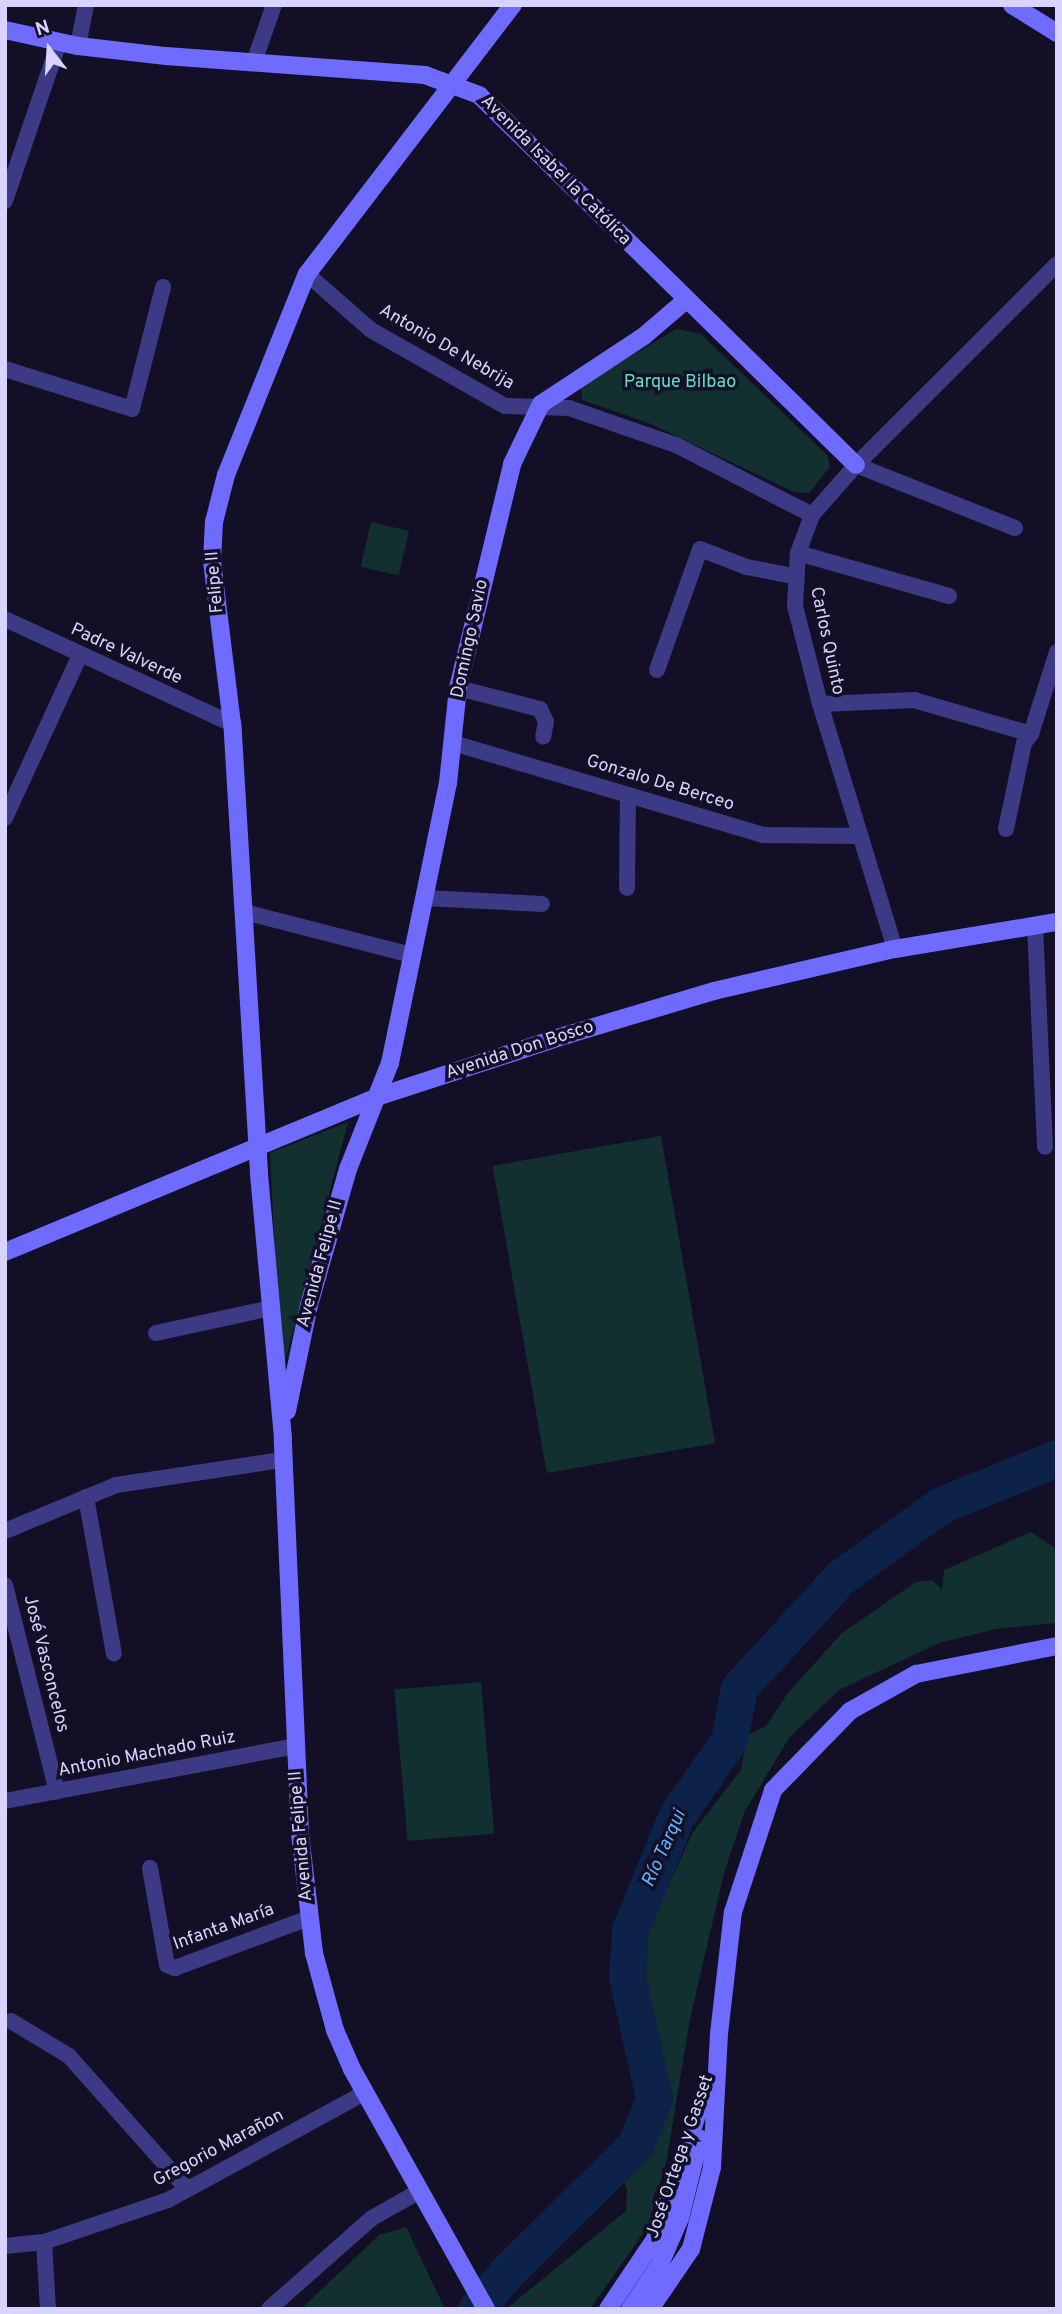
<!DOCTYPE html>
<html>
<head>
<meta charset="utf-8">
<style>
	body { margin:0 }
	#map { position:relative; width:1062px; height:2314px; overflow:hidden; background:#130f26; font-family:Overpass,sans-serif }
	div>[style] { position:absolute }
	.green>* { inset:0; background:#12302f; transform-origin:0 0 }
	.river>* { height:37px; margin:-18.5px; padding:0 18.5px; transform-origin:18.5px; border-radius:18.5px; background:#0c2248 }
	.street>* { height:16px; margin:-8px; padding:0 8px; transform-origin:8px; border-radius:8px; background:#3d3a85 }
	.secondary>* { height:18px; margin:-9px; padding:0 9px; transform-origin:9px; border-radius:9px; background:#6f6bff }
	span { translate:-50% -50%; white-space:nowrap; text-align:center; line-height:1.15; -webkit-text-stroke:7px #130f26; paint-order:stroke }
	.street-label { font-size:18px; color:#d9d4ff }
	.park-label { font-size:18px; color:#5fe0c0 }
	.water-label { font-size:19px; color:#62b6ff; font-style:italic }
	.frame { position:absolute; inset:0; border:7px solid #d9d4ff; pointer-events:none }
	.north { position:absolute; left:14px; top:14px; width:70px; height:70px; -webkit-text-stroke:5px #130f26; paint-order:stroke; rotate:343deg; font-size:19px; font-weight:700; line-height:28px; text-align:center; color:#d9d4ff }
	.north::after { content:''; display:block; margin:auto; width:24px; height:32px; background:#d9d4ff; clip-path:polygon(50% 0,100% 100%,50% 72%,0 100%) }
</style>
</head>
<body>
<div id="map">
	<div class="green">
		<i style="clip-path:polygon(676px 329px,701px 334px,828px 456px,830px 467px,809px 493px,794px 492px,651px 424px,582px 400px,581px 386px)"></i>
		<i style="left:371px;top:522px;width:39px;height:46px;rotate:13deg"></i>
		<i style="clip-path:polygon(348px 1122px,281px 1377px,270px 1153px)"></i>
		<i style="left:661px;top:1136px;width:312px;height:171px;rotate:80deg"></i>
		<i style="clip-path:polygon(1031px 1532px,1057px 1549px,1057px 1623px,996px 1629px,939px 1643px,839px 1690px,789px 1738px,745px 1811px,724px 1873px,690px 2019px,667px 2158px,648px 2226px,590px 2309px,506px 2309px,626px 2211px,627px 2189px,612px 2151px,659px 2072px,647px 1999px,645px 1937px,693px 1832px,741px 1770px,747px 1736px,766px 1726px,787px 1694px,842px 1633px,916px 1582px,932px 1580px,942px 1589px,944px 1570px)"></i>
		<i style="left:481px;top:1682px;width:152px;height:87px;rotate:85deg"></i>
		<i style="clip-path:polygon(406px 2227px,445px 2309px,301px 2309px,379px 2235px)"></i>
	</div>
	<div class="river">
		<i style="left:476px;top:2309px;width:48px;rotate:-50deg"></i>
		<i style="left:507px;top:2272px;width:182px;rotate:-44.8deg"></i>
		<i style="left:636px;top:2144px;width:49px;rotate:-68.6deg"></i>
		<i style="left:654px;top:2098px;width:124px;rotate:-102.6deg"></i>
		<i style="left:627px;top:1977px;width:47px;rotate:-86.3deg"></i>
		<i style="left:630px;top:1930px;width:124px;rotate:-67.8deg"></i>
		<i style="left:677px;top:1815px;width:91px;rotate:-55.3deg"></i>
		<i style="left:729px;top:1740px;width:53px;rotate:-79.1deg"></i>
		<i style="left:739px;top:1688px;width:151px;rotate:-47.4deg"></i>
		<i style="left:841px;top:1577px;width:123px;rotate:-35.8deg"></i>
		<i style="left:941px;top:1505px;width:125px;rotate:-22.1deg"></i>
	</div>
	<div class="street">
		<i style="left:78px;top:46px;width:42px;rotate:-79deg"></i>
		<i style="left:254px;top:62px;width:60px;rotate:-70.7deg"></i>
		<i style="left:5px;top:201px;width:168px;rotate:-71.2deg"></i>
		<i style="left:307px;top:274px;width:85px;rotate:41.2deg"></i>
		<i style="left:371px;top:330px;width:154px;rotate:29.6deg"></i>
		<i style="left:505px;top:406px;width:64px;rotate:1.8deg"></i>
		<i style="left:569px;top:408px;width:113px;rotate:19.1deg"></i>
		<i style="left:676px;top:445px;width:153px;rotate:27.2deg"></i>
		<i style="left:5px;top:369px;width:133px;rotate:17.5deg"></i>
		<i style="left:132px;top:409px;width:126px;rotate:-75.7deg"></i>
		<i style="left:856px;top:465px;width:171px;rotate:21.6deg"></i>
		<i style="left:798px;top:553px;width:157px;rotate:15.9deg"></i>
		<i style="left:5px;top:619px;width:250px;rotate:24.8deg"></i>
		<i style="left:657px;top:670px;width:128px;rotate:-70.4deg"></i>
		<i style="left:700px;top:549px;width:50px;rotate:21deg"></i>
		<i style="left:747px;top:567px;width:47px;rotate:11.1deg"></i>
		<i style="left:458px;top:688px;width:85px;rotate:14.4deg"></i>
		<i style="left:540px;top:709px;width:14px;rotate:65deg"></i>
		<i style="left:546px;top:722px;width:15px;rotate:101deg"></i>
		<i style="left:820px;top:704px;width:94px;rotate:-2.4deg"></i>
		<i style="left:914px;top:700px;width:122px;rotate:16.2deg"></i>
		<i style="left:1031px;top:734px;width:86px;rotate:-72.4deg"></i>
		<i style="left:453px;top:743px;width:323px;rotate:16.5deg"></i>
		<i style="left:763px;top:835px;width:96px;rotate:0.6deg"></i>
		<i style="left:5px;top:818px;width:179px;rotate:-65.3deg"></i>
		<i style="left:1006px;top:829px;width:88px;rotate:-78.2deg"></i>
		<i style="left:1024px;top:743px;width:11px;rotate:-52deg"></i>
		<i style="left:627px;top:888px;width:93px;rotate:-89.4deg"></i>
		<i style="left:424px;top:898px;width:118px;rotate:2.9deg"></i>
		<i style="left:244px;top:912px;width:173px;rotate:14.4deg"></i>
		<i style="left:1035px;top:926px;width:221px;rotate:87.4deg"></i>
		<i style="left:895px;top:949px;width:256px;rotate:-107deg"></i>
		<i style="left:820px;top:704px;width:101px;rotate:-104.3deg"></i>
		<i style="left:795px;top:606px;width:53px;rotate:-86.8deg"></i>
		<i style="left:798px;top:553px;width:40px;rotate:-69.8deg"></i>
		<i style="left:812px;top:515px;width:67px;rotate:-48.7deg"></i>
		<i style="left:856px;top:465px;width:284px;rotate:-45deg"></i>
		<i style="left:156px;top:1333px;width:118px;rotate:-12.3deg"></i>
		<i style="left:86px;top:1497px;width:159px;rotate:79.9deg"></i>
		<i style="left:5px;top:1531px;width:120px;rotate:-22.5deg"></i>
		<i style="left:116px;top:1485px;width:168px;rotate:-8.6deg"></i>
		<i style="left:5px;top:1585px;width:213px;rotate:75.9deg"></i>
		<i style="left:5px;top:1801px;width:295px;rotate:-10.7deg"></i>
		<i style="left:150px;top:1868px;width:98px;rotate:80.1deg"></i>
		<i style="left:167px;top:1965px;width:9px;rotate:21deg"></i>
		<i style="left:175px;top:1968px;width:143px;rotate:-20.5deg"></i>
		<i style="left:11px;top:2021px;width:68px;rotate:31.1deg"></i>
		<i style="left:69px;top:2056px;width:178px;rotate:48.4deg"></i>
		<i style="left:44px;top:2242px;width:67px;rotate:86.6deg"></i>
		<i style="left:5px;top:2246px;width:39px;rotate:-6deg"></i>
		<i style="left:44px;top:2242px;width:131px;rotate:-18.7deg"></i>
		<i style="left:168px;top:2200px;width:223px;rotate:-28.6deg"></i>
		<i style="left:269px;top:2309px;width:137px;rotate:-41.5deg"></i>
		<i style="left:372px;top:2218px;width:55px;rotate:-29.4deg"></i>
	</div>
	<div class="secondary">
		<i style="left:1012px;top:5px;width:53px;rotate:31.9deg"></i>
		<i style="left:5px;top:30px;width:75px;rotate:12.4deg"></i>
		<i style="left:78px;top:46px;width:89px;rotate:6.5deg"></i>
		<i style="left:166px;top:56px;width:260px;rotate:4.2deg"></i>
		<i style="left:425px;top:75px;width:58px;rotate:20.3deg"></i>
		<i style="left:479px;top:95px;width:528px;rotate:44.46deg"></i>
		<i style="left:5px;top:1252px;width:406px;rotate:-22.6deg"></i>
		<i style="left:380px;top:1096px;width:197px;rotate:-18.1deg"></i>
		<i style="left:567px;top:1035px;width:153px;rotate:-16.7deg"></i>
		<i style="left:714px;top:991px;width:186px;rotate:-13.1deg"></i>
		<i style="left:895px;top:949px;width:164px;rotate:-9.5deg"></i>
		<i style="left:287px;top:1411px;width:108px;rotate:-78.3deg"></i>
		<i style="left:309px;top:1305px;width:141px;rotate:-74deg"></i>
		<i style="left:348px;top:1169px;width:114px;rotate:-68.4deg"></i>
		<i style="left:390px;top:1063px;width:286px;rotate:-78.3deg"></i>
		<i style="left:448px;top:783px;width:96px;rotate:-84deg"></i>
		<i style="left:458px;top:688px;width:230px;rotate:-76.4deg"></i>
		<i style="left:512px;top:464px;width:67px;rotate:-64.2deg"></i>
		<i style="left:541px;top:404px;width:123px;rotate:-33.4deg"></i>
		<i style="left:644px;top:336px;width:54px;rotate:-40.5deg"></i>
		<i style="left:486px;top:2309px;width:275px;rotate:-119.2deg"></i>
		<i style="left:352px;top:2069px;width:43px;rotate:-113.6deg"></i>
		<i style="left:335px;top:2030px;width:80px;rotate:-105.3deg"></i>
		<i style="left:314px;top:1953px;width:120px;rotate:-96.7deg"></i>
		<i style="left:300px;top:1834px;width:396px;rotate:-92.5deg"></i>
		<i style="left:283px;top:1438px;width:267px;rotate:-95.2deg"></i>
		<i style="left:259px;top:1172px;width:449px;rotate:-93.4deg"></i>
		<i style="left:232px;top:724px;width:165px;rotate:-97deg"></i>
		<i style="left:212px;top:560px;width:38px;rotate:-87deg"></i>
		<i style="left:214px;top:522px;width:49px;rotate:-75.7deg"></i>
		<i style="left:226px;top:475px;width:217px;rotate:-68.1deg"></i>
		<i style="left:307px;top:274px;width:339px;rotate:-52.6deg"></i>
		<i style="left:608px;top:2309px;width:84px;rotate:-56.1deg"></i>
		<i style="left:655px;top:2239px;width:166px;rotate:-71.3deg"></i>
		<i style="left:630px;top:2309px;width:54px;rotate:-56.3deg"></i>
		<i style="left:660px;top:2264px;width:50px;rotate:-66.5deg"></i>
		<i style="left:680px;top:2218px;width:82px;rotate:-76deg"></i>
		<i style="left:650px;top:2309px;width:73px;rotate:-55.7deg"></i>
		<i style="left:691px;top:2249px;width:85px;rotate:-75.6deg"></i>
		<i style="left:712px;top:2167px;width:133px;rotate:-87deg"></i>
		<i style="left:719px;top:2034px;width:123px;rotate:-83.5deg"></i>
		<i style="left:733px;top:1912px;width:128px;rotate:-71.8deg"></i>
		<i style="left:773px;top:1790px;width:110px;rotate:-45.7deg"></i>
		<i style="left:850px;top:1711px;width:76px;rotate:-29.3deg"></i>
		<i style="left:916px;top:1674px;width:144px;rotate:-11.2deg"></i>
	</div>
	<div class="street-label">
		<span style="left:555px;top:171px;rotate:45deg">Avenida Isabel la Católica</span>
		<span style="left:446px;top:348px;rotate:30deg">Antonio De Nebrija</span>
		<span style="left:216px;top:582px;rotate:-95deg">Felipe II</span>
		<span style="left:471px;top:639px;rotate:-78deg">Domingo Savio</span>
		<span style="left:826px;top:641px;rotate:78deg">Carlos Quinto</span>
		<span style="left:126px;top:655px;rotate:25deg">Padre Valverde</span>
		<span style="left:660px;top:784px;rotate:17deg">Gonzalo De Berceo</span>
		<span style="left:520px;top:1051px;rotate:-18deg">Avenida Don Bosco</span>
		<span style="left:321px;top:1264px;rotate:-75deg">Avenida Felipe II</span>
		<span style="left:45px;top:1664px;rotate:76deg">José Vasconcelos</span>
		<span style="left:147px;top:1755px;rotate:-11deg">Antonio Machado Ruiz</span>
		<span style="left:302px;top:1836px;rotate:-95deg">Avenida Felipe II</span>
		<span style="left:224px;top:1928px;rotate:-20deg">Infanta María</span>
		<span style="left:219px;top:2149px;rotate:-28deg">Gregorio Marañon</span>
		<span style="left:681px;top:2157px;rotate:-71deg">José Ortega y Gasset</span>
	</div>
	<div class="park-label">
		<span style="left:680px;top:383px">Parque Bilbao</span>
	</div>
	<div class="water-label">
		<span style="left:665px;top:1849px;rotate:-66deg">Río Tarqui</span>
	</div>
	<div class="frame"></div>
	<div class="north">N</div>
</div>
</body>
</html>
